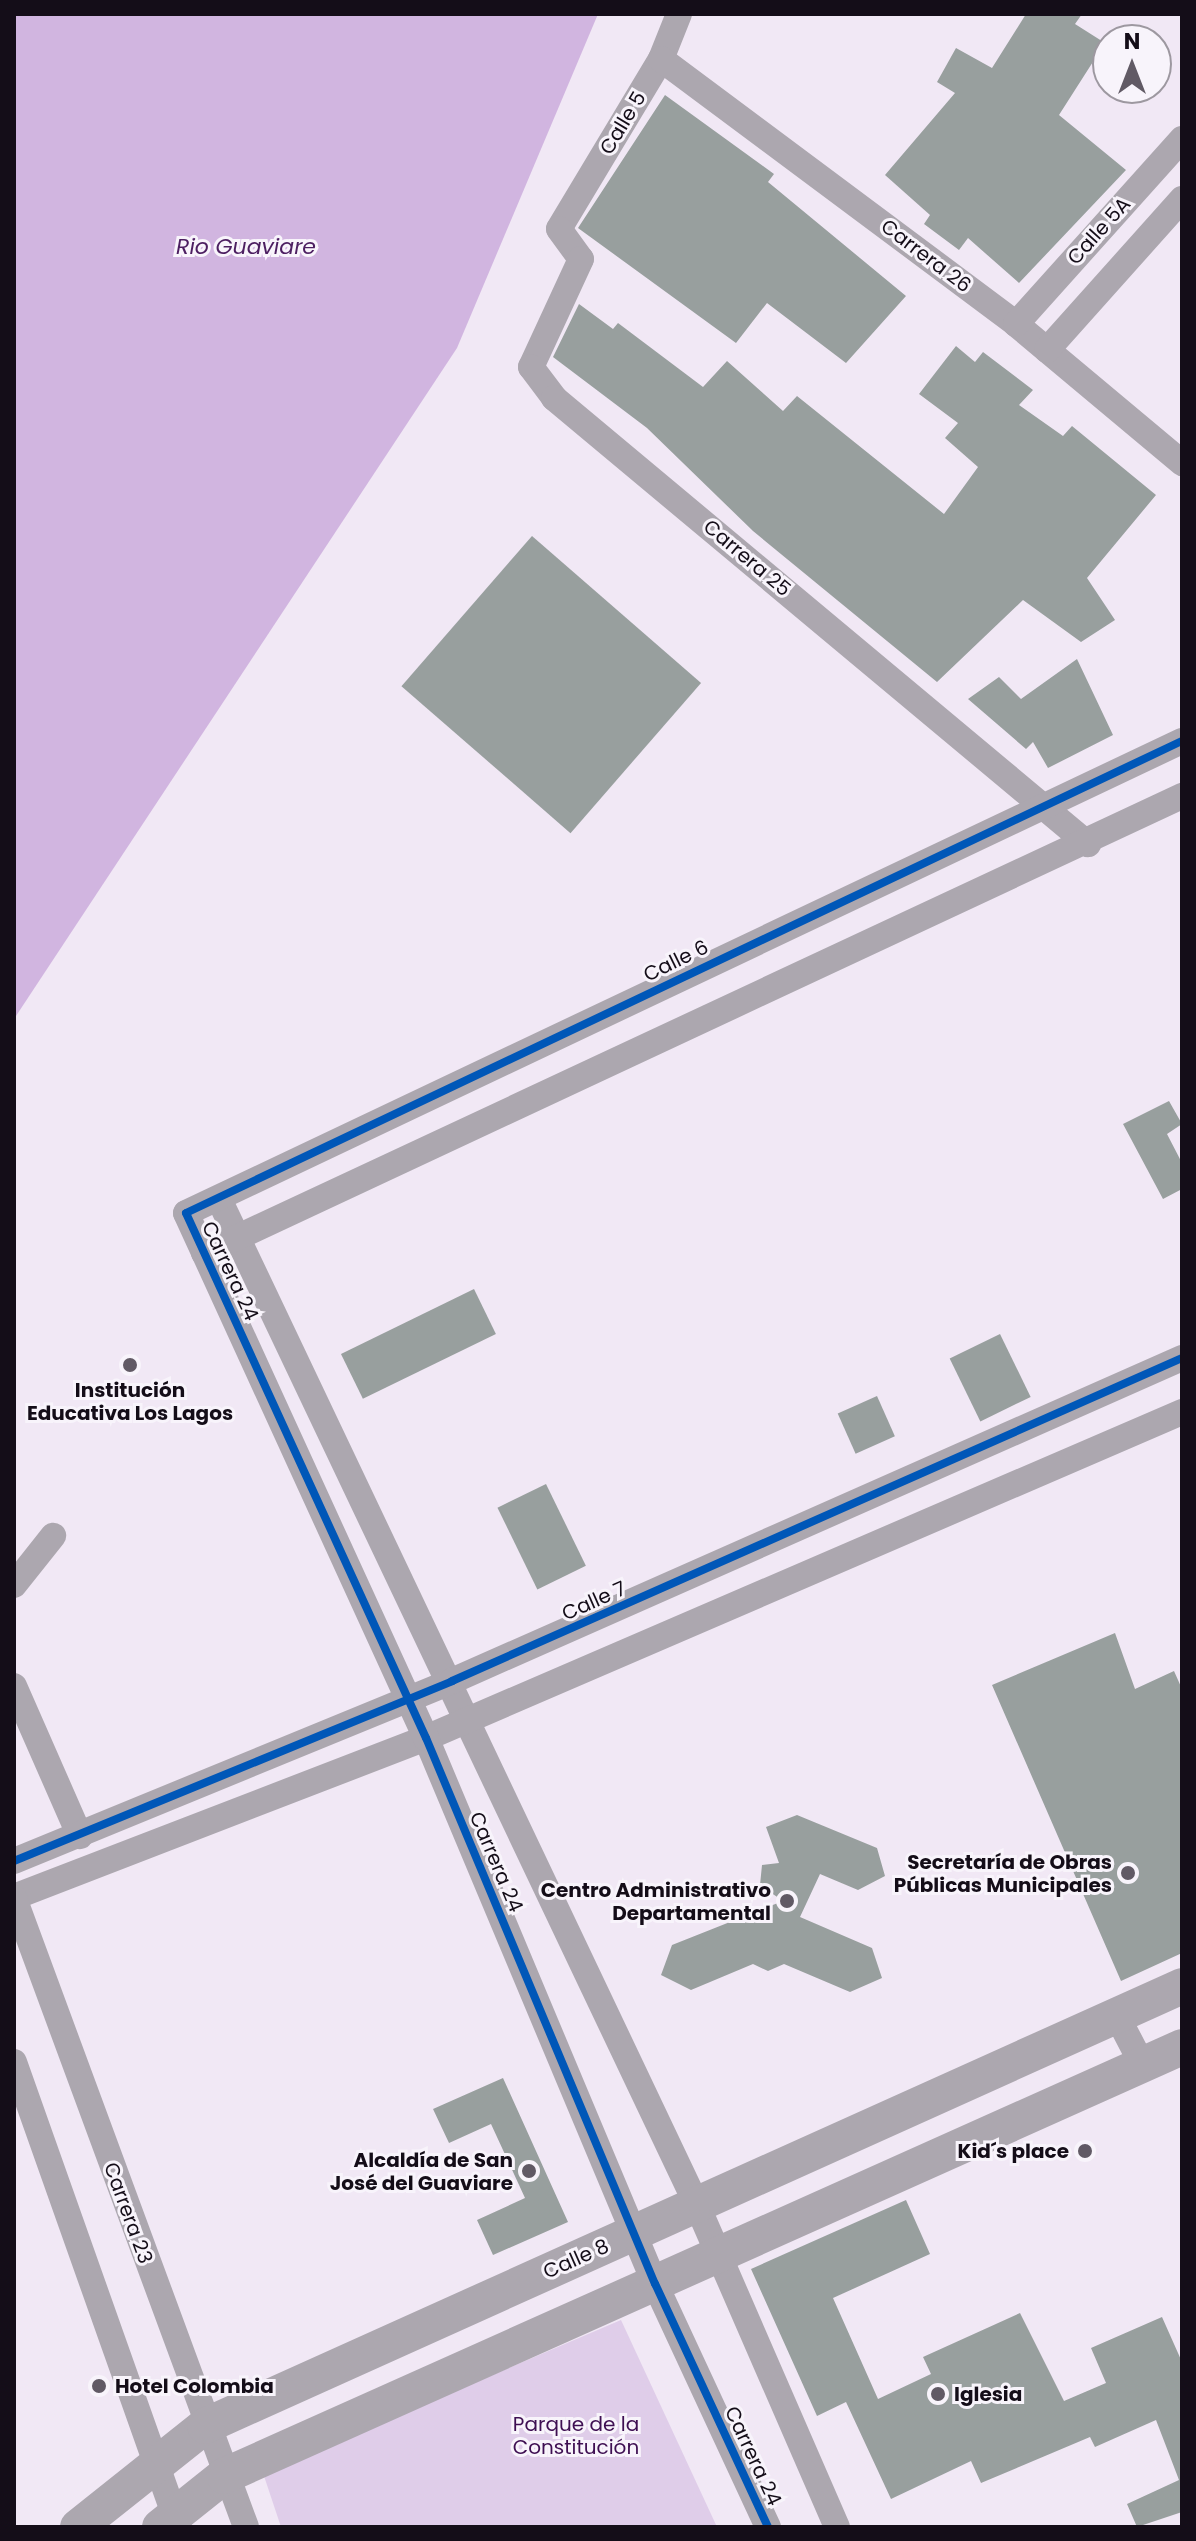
<!DOCTYPE html>
<html>
<head>
<meta charset="utf-8">
<style>
	body { margin:0 }
	#map { position:relative; width:1196px; height:2541px; overflow:hidden; background:#f1e8f5; font-family:Poppins,sans-serif }
	div>[style] { position:absolute }
	.green>* { inset:0; background:#dfcde9 }
	.water>* { inset:0; background:#d1b5e0 }
	.building>* { inset:0; background:#989f9e; transform-origin:0 0 }
	.street>* { height:26px; margin:-13px; padding:0 13px; transform-origin:13px; border-radius:13px; background:#aca7af }
	.secondary>* { height:36px; margin:-18px; padding:0 18px; transform-origin:18px; border-radius:18px; background:#aca7af }
	.cycleway>* { height:8px; margin:-4px; padding:0 4px; transform-origin:4px; border-radius:4px; background:#0057b8 }
	.dots>* { width:22px; height:22px; translate:-50% -50%; box-sizing:border-box; border:4px solid #f8f4fb; border-radius:50% }
	span { translate:-50% -50%; white-space:nowrap; text-align:center; line-height:1.15; -webkit-text-stroke:6px #f8f4fb; paint-order:stroke }
	.street-label { font-size:20px; color:#140d18 }
	.poi-label { font-size:20px; color:#140d18; font-weight:700 }
	.right { translate:-100% -50%; text-align:right }
	.left { translate:0 -50%; text-align:left }
	.park-label { font-size:20px; color:#3e0f52 }
	.water-label { font-size:22px; color:#4c1e61; font-style:italic }
	.frame { position:absolute; inset:0; border:16px solid #140d18; pointer-events:none }
	.north { position:absolute; left:1092px; top:24px; width:80px; height:80px; box-sizing:border-box; background:#f8f4fb; border:2px solid #9d98a0; border-radius:50%; rotate:0deg; font-size:22px; font-weight:700; line-height:32px; text-align:center; color:#140d18 }
	.north::after { content:''; display:block; margin:auto; width:28px; height:36px; background:#615a65; clip-path:polygon(50% 0,100% 100%,50% 72%,0 100%) }
</style>
</head>
<body>
<div id="map">
	<div class="green">
		<i style="clip-path:polygon(621px 2320px,717px 2527px,281px 2527px,263px 2473px)"></i>
	</div>
	<div class="water">
		<i style="clip-path:polygon(14px 14px,598px 14px,457px 348px,14px 1019px)"></i>
	</div>
	<div class="building">
		<i style="clip-path:polygon(1026px 14px,1082px 14px,1075px 24px,1105px 43px,1059px 115px,1126px 170px,1019px 283px,968px 238px,959px 250px,924px 224px,930px 215px,885px 175px,955px 93px,937px 82px,956px 48px,992px 68px)"></i>
		<i style="clip-path:polygon(665px 95px,774px 174px,768px 182px,906px 296px,846px 363px,767px 303px,736px 343px,578px 228px)"></i>
		<i style="clip-path:polygon(579px 304px,613px 329px,618px 323px,703px 387px,727px 361px,783px 411px,797px 396px,944px 514px,978px 467px,945px 438px,958px 423px,919px 394px,956px 346px,975px 362px,983px 352px,1033px 390px,1019px 405px,1063px 436px,1072px 426px,1156px 495px,1087px 578px,1115px 620px,1081px 642px,1023px 600px,937px 682px,753px 531px,647px 428px,553px 357px)"></i>
		<i style="left:532px;top:536px;width:224px;height:199px;rotate:41deg"></i>
		<i style="clip-path:polygon(1077px 659px,1113px 735px,1048px 768px,1033px 742px,1026px 749px,968px 699px,999px 677px,1021px 699px)"></i>
		<i style="clip-path:polygon(1169px 1101px,1182px 1124px,1167px 1134px,1182px 1163px,1182px 1189px,1163px 1199px,1123px 1124px)"></i>
		<i style="left:474px;top:1289px;width:50px;height:148px;rotate:64deg"></i>
		<i style="left:1000px;top:1334px;width:70px;height:56px;rotate:64deg"></i>
		<i style="left:877px;top:1396px;width:44px;height:43px;rotate:66deg"></i>
		<i style="left:546px;top:1484px;width:91px;height:54px;rotate:64deg"></i>
		<i style="clip-path:polygon(1115px 1633px,1135px 1689px,1174px 1671px,1182px 1689px,1182px 1953px,1121px 1981px,992px 1685px)"></i>
		<i style="clip-path:polygon(797px 1815px,877px 1848px,885px 1876px,858px 1890px,820px 1874px,800px 1917px,872px 1948px,882px 1978px,850px 1992px,784px 1964px,768px 1971px,753px 1964px,691px 1990px,661px 1975px,672px 1945px,783px 1901px,760px 1885px,762px 1865px,779px 1863px,766px 1827px)"></i>
		<i style="clip-path:polygon(503px 2078px,568px 2222px,493px 2255px,477px 2220px,525px 2198px,491px 2124px,449px 2143px,433px 2109px)"></i>
		<i style="clip-path:polygon(906px 2200px,930px 2254px,833px 2298px,878px 2399px,931px 2374px,923px 2357px,1020px 2313px,1064px 2401px,1106px 2383px,1091px 2348px,1162px 2317px,1182px 2362px,1182px 2512px,1137px 2527px,1127px 2504px,1179px 2480px,1156px 2420px,1095px 2447px,1090px 2437px,981px 2483px,971px 2461px,891px 2499px,846px 2402px,817px 2416px,751px 2269px)"></i>
	</div>
	<div class="street">
		<i style="left:679px;top:14px;width:48px;rotate:111.8deg"></i>
		<i style="left:661px;top:59px;width:198px;rotate:121deg"></i>
		<i style="left:559px;top:229px;width:37px;rotate:54deg"></i>
		<i style="left:581px;top:259px;width:119px;rotate:114.8deg"></i>
		<i style="left:531px;top:367px;width:39px;rotate:53deg"></i>
		<i style="left:554px;top:398px;width:696px;rotate:39.87deg"></i>
		<i style="left:661px;top:59px;width:443px;rotate:36.7deg"></i>
		<i style="left:1016px;top:324px;width:217px;rotate:39.9deg"></i>
		<i style="left:1016px;top:324px;width:249px;rotate:-48.1deg"></i>
		<i style="left:1047px;top:350px;width:203px;rotate:-48.2deg"></i>
		<i style="left:219px;top:1199px;width:1114px;rotate:64.59deg"></i>
		<i style="left:697px;top:2205px;width:351px;rotate:66.5deg"></i>
		<i style="left:204px;top:1253px;width:1080px;rotate:-25.05deg"></i>
		<i style="left:14px;top:1585px;width:63px;rotate:-51.5deg"></i>
		<i style="left:14px;top:1686px;width:164px;rotate:66.3deg"></i>
		<i style="left:14px;top:1861px;width:474px;rotate:-22.3deg"></i>
		<i style="left:452px;top:1681px;width:798px;rotate:-23.87deg"></i>
		<i style="left:14px;top:1897px;width:442px;rotate:-21.1deg"></i>
		<i style="left:426px;top:1738px;width:823px;rotate:-23.33deg"></i>
		<i style="left:14px;top:1898px;width:670px;rotate:69.75deg"></i>
		<i style="left:1117px;top:2016px;width:56px;rotate:62.5deg"></i>
		<i style="left:14px;top:2062px;width:493px;rotate:70.5deg"></i>
		<i style="left:768px;top:2527px;width:268px;rotate:-114.9deg"></i>
		<i style="left:655px;top:2284px;width:592px;rotate:-112.75deg"></i>
		<i style="left:426px;top:1738px;width:577px;rotate:-114.57deg"></i>
		<i style="left:186px;top:1213px;width:1102px;rotate:-25.36deg"></i>
	</div>
	<div class="secondary">
		<i style="left:78px;top:2527px;width:162px;rotate:-38.5deg"></i>
		<i style="left:205px;top:2426px;width:1072px;rotate:-24.24deg"></i>
		<i style="left:160px;top:2527px;width:82px;rotate:-38.6deg"></i>
		<i style="left:224px;top:2476px;width:1050px;rotate:-24.12deg"></i>
	</div>
	<div class="cycleway">
		<i style="left:14px;top:1861px;width:474px;rotate:-22.3deg"></i>
		<i style="left:452px;top:1681px;width:798px;rotate:-23.87deg"></i>
		<i style="left:768px;top:2527px;width:268px;rotate:-114.9deg"></i>
		<i style="left:655px;top:2284px;width:592px;rotate:-112.75deg"></i>
		<i style="left:426px;top:1738px;width:577px;rotate:-114.57deg"></i>
		<i style="left:186px;top:1213px;width:1102px;rotate:-25.36deg"></i>
	</div>
	<div class="dots">
		<i style="left:130px;top:1365px;background:#615a65"></i>
		<i style="left:1128px;top:1873px;background:#615a65"></i>
		<i style="left:787px;top:1901px;background:#615a65"></i>
		<i style="left:1085px;top:2151px;background:#615a65"></i>
		<i style="left:529px;top:2171px;background:#615a65"></i>
		<i style="left:99px;top:2386px;background:#615a65"></i>
		<i style="left:938px;top:2394px;background:#615a65"></i>
	</div>
	<div class="street-label">
		<span style="left:623px;top:123px;rotate:-59deg">Calle 5</span>
		<span style="left:1099px;top:231px;rotate:-48deg">Calle 5A</span>
		<span style="left:926px;top:256px;rotate:37deg">Carrera 26</span>
		<span style="left:747px;top:558px;rotate:40deg">Carrera 25</span>
		<span style="left:676px;top:961px;rotate:-26deg">Calle 6</span>
		<span style="left:230px;top:1271px;rotate:65deg">Carrera 24</span>
		<span style="left:594px;top:1601px;rotate:-24deg">Calle 7</span>
		<span style="left:496px;top:1862px;rotate:67deg">Carrera 24</span>
		<span style="left:128px;top:2213px;rotate:70deg">Carrera 23</span>
		<span style="left:576px;top:2259px;rotate:-24deg">Calle 8</span>
		<span style="left:753px;top:2456px;rotate:65deg">Carrera 24</span>
	</div>
	<div class="poi-label">
		<span style="left:130px;top:1402px">Institución<br>Educativa Los Lagos</span>
		<span class="right" style="left:1112px;top:1874px">Secretaría de Obras<br>Públicas Municipales</span>
		<span class="right" style="left:771px;top:1902px">Centro Administrativo<br>Departamental</span>
		<span class="right" style="left:1069px;top:2151px">Kid´s place</span>
		<span class="right" style="left:513px;top:2172px">Alcaldía de San<br>José del Guaviare</span>
		<span class="left" style="left:115px;top:2386px">Hotel Colombia</span>
		<span class="left" style="left:954px;top:2394px">Iglesia</span>
	</div>
	<div class="park-label">
		<span style="left:576px;top:2436px">Parque de la<br>Constitución</span>
	</div>
	<div class="water-label">
		<span style="left:246px;top:247px">Rio Guaviare</span>
	</div>
	<div class="frame"></div>
	<div class="north">N</div>
</div>
</body>
</html>
